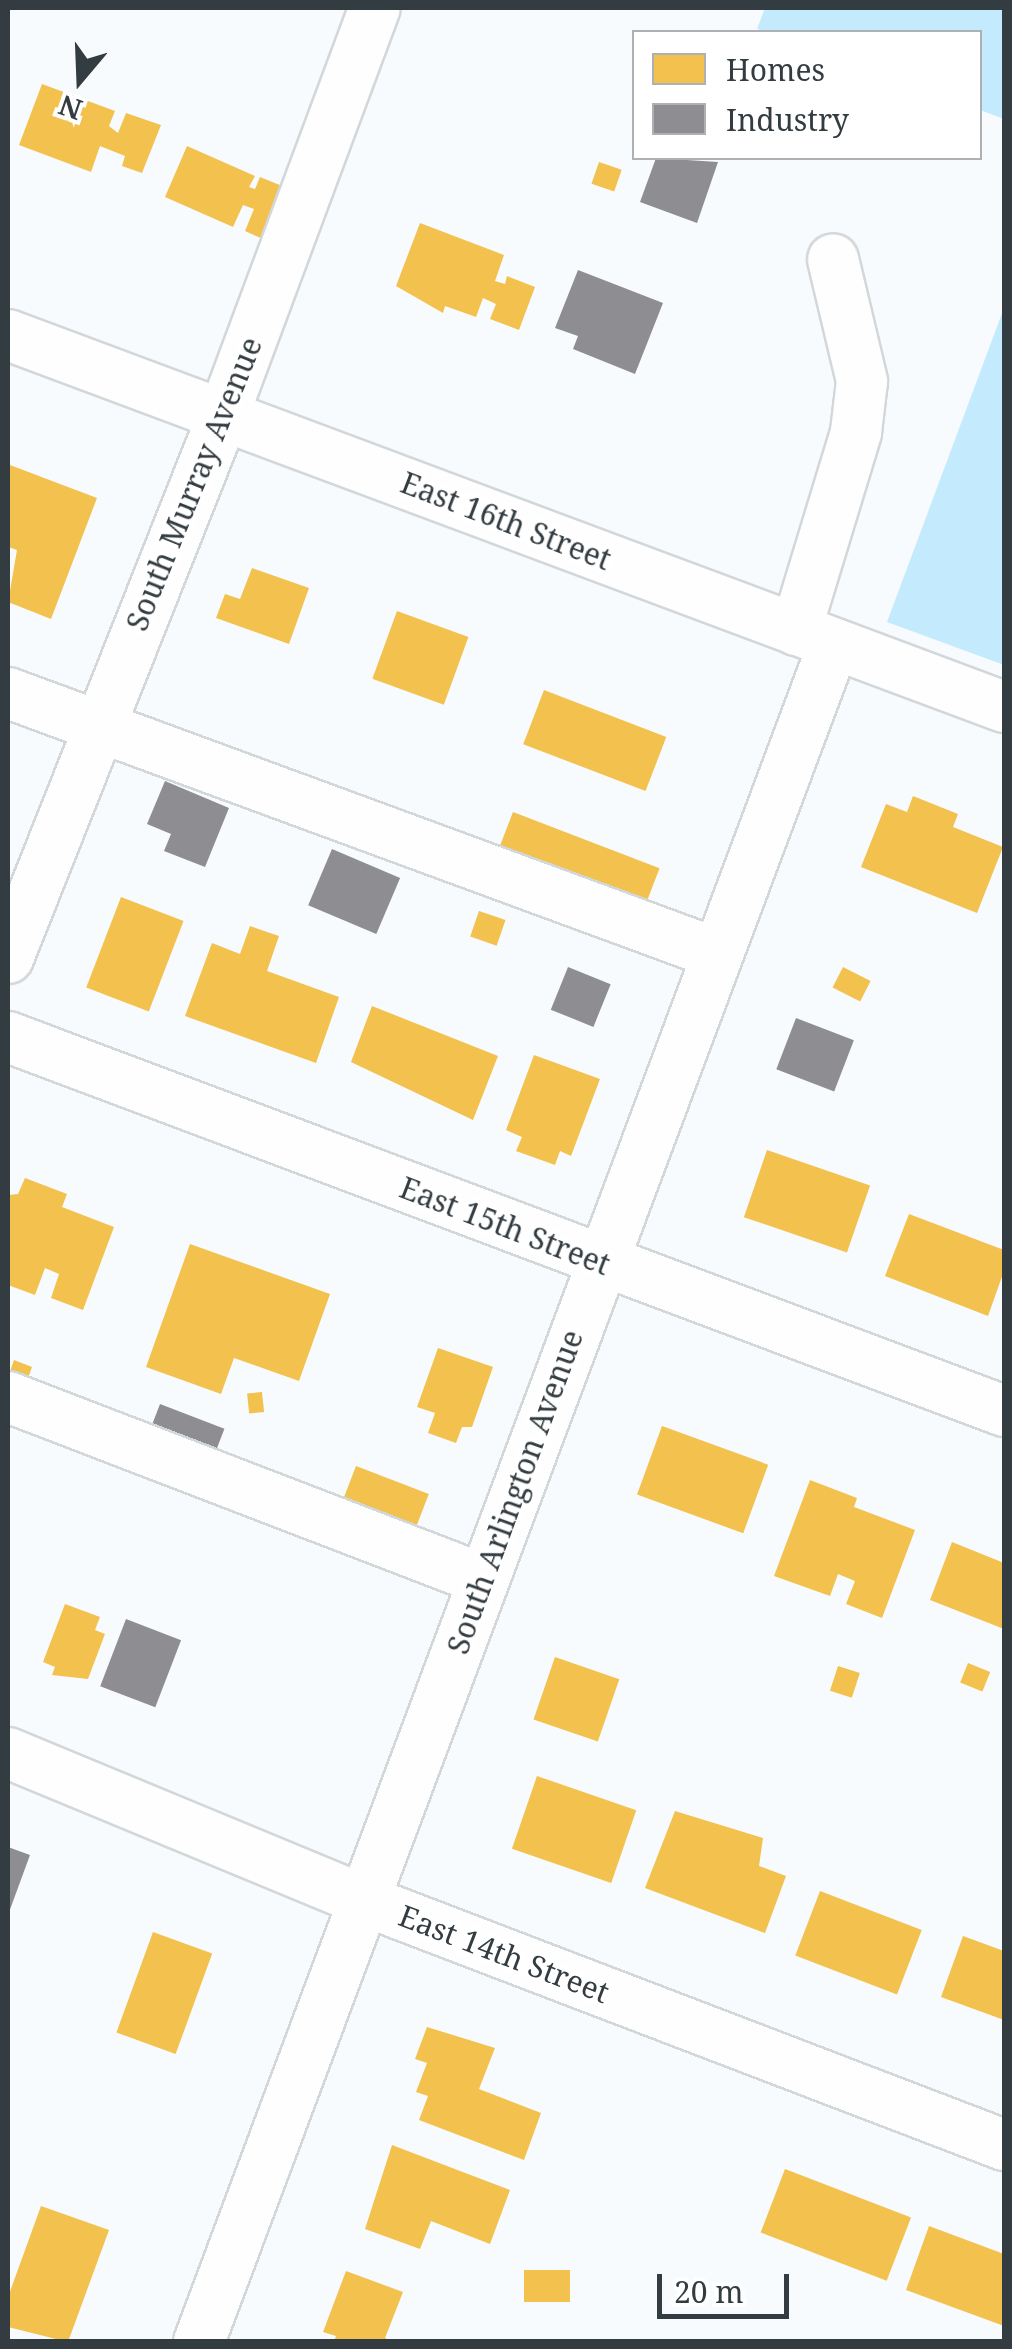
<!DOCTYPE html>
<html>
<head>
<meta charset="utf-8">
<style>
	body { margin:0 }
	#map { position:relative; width:1012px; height:2349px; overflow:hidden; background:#f8fbfd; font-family:"Noto Serif",serif }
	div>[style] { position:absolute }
	.green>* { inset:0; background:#c3eafd }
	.homes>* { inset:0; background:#f2c14e; transform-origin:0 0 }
	.industry>* { inset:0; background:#8d8d92; transform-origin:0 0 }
	.roads { filter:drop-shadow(2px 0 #d2d7da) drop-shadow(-2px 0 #d2d7da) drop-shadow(0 2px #d2d7da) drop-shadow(0 -2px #d2d7da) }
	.minor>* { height:50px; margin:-25px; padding:0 25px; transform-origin:25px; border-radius:25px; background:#fefeff }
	span { translate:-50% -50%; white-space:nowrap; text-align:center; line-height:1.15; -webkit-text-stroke:10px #fff; paint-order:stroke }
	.street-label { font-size:30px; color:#333c41 }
	.frame { position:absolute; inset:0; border:10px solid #333c41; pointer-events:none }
	.legend { position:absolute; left:632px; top:30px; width:350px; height:130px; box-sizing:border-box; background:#fff; border:2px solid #adb1b3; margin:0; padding:12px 18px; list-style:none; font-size:30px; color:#333c41 }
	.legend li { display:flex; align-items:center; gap:20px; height:50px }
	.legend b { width:50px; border:2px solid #adb1b3 }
	.north { position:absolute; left:30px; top:30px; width:100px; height:100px; -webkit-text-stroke:8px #fff; paint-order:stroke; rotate:199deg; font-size:28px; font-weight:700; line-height:40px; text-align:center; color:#333c41 }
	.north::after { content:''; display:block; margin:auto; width:35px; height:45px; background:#333c41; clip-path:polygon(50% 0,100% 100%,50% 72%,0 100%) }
	.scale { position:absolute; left:657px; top:2274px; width:132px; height:45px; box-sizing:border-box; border:5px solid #333c41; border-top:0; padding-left:12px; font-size:30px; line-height:35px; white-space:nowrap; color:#333c41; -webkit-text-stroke:8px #fff; paint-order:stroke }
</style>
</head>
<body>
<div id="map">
	<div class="green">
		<i style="clip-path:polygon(765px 8px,1004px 8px,1004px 119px,980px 110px,980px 32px,767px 32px,757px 29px)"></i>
		<i style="clip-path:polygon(1004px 308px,1004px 665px,887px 622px)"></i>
	</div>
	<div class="homes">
		<i style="clip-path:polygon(42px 84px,115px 111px,109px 126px,118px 133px,126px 113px,161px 125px,142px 173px,122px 166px,125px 156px,100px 146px,91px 172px,19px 145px)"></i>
		<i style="clip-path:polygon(187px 146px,255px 176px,249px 187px,255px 189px,260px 177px,287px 188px,265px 240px,245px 231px,254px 209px,243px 205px,233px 227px,165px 197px)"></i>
		<i style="left:599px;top:162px;width:24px;height:23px;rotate:19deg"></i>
		<i style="clip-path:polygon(420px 223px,504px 255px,495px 281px,505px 284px,507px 276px,535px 287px,519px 330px,490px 319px,496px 304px,483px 298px,476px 317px,445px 306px,443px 313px,396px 286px)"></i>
		<i style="clip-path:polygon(10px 465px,97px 498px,51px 619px,8px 602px,17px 550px,8px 547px)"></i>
		<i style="clip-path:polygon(252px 568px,309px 588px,289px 644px,216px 618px,225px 594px,240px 599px)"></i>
		<i style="left:397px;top:611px;width:76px;height:72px;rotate:20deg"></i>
		<i style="left:544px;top:690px;width:131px;height:58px;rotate:21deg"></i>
		<i style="clip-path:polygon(913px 796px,958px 814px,953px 827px,1003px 847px,977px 913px,861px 867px,886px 804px,907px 812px)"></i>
		<i style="left:513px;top:812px;width:157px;height:59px;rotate:21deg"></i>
		<i style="left:121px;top:897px;width:67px;height:97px;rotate:21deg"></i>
		<i style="left:479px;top:911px;width:28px;height:27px;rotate:19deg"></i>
		<i style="clip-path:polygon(250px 926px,279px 936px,267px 971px,339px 997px,316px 1063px,185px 1016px,212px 943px,240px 954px)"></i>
		<i style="left:843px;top:967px;width:31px;height:23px;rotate:27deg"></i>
		<i style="clip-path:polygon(372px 1006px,498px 1056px,473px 1120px,351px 1062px)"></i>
		<i style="clip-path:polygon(534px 1055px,600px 1079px,571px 1156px,560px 1151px,555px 1165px,516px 1151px,522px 1137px,506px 1130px)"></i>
		<i style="left:767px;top:1150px;width:109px;height:71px;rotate:19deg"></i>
		<i style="clip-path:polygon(25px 1178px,67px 1194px,62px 1207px,114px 1227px,83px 1310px,51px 1298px,59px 1274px,45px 1268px,35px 1295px,8px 1285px,8px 1195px,18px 1194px)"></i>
		<i style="clip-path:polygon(909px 1214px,1004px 1250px,1004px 1271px,988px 1316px,885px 1276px)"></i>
		<i style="clip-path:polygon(190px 1244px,330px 1294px,299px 1381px,234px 1358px,221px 1394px,146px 1367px)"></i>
		<i style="clip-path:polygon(438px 1348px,493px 1367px,472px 1427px,462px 1427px,456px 1443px,428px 1433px,435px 1413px,417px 1407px)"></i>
		<i style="clip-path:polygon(14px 1360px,32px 1367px,25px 1387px,8px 1377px)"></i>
		<i style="left:262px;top:1392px;width:20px;height:15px;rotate:84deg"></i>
		<i style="left:662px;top:1426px;width:113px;height:73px;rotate:20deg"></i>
		<i style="left:356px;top:1466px;width:78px;height:57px;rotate:21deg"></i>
		<i style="clip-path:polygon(810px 1480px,857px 1498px,854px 1507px,915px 1530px,882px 1618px,846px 1604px,855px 1581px,838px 1574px,830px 1596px,774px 1576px)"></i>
		<i style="clip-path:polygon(952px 1542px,1004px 1563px,1004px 1629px,930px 1600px)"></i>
		<i style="clip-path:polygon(65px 1604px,100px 1617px,95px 1630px,105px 1634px,88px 1679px,52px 1675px,55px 1667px,43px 1662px)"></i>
		<i style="left:555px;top:1657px;width:68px;height:66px;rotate:19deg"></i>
		<i style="left:968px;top:1663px;width:24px;height:21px;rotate:22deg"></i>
		<i style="left:838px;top:1666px;width:23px;height:26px;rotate:18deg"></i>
		<i style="left:537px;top:1776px;width:105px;height:77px;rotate:19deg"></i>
		<i style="clip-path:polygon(675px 1811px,763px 1838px,759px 1866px,786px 1876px,765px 1933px,645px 1888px)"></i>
		<i style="left:820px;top:1891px;width:109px;height:69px;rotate:21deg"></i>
		<i style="left:153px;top:1932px;width:63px;height:107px;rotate:20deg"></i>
		<i style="clip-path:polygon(963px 1936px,1004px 1951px,1004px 2020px,941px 1997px)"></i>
		<i style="clip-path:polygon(427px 2027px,495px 2048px,479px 2089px,541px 2113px,524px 2160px,419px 2120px,428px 2096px,416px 2092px,427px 2063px,415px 2059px)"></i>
		<i style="clip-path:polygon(392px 2145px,510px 2190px,490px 2244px,431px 2221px,420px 2249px,365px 2229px)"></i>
		<i style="left:785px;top:2169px;width:135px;height:68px;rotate:21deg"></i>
		<i style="clip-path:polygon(41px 2206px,109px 2230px,68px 2342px,8px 2327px,8px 2297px)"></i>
		<i style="clip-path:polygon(929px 2226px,1004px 2254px,1004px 2326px,906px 2290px)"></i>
		<i style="left:570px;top:2270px;width:32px;height:46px;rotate:90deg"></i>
		<i style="clip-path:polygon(346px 2271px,403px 2292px,385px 2338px,394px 2342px,334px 2342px,336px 2336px,323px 2332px)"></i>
	</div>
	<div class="industry">
		<i style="clip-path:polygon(656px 158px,718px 162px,697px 223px,640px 202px)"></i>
		<i style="clip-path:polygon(578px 270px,663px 303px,635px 374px,573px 349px,578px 336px,555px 328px)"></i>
		<i style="clip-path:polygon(165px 781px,229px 808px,205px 867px,164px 851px,171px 834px,147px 824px)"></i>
		<i style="left:332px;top:849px;width:74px;height:61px;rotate:23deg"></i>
		<i style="left:568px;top:967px;width:46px;height:46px;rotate:22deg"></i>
		<i style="left:796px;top:1018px;width:62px;height:55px;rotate:21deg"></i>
		<i style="left:160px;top:1404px;width:69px;height:46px;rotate:21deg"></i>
		<i style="left:126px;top:1619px;width:59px;height:72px;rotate:21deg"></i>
		<i style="clip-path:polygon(8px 1847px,30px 1855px,8px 1915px)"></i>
	</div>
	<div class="roads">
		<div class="minor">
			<i style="left:8px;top:335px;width:1063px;rotate:20.48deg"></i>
			<i style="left:796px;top:630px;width:207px;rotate:-73.1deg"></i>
			<i style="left:856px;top:432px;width:51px;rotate:-83.3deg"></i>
			<i style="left:862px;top:381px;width:125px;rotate:-103.4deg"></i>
			<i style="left:8px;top:693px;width:753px;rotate:20.19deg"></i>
			<i style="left:8px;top:958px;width:583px;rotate:-68.36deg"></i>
			<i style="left:223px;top:416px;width:435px;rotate:-69.6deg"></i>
			<i style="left:8px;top:1037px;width:1064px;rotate:20.58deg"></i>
			<i style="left:8px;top:1397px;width:508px;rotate:21.01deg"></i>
			<i style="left:8px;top:1753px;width:387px;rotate:22.5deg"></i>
			<i style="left:366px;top:1901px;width:683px;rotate:20.93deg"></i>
			<i style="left:199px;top:2342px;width:1813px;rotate:-69.5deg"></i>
		</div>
	</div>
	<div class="street-label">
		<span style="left:194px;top:484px;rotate:-68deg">South Murray Avenue</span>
		<span style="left:506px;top:521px;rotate:21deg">East 16th Street</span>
		<span style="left:505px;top:1226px;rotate:21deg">East 15th Street</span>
		<span style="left:515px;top:1492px;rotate:-70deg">South Arlington Avenue</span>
		<span style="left:504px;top:1954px;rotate:21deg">East 14th Street</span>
	</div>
	<div class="frame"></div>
	<ul class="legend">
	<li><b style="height:28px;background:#f2c14e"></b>Homes</li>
	<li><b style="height:28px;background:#8d8d92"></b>Industry</li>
	</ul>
	<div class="north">N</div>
	<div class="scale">20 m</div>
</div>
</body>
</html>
